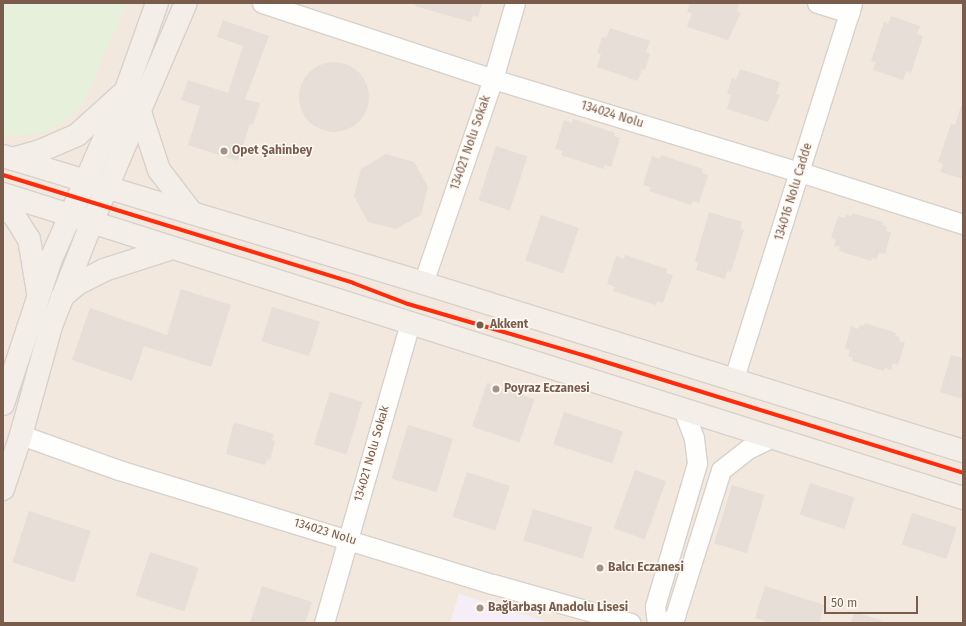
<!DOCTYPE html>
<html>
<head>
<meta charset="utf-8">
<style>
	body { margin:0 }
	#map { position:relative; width:966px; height:626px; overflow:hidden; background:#f9f5f0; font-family:"Fira Sans",sans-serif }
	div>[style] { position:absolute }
	.residential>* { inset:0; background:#f2e8de; transform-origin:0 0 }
	.education>* { inset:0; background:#f6eef6 }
	.green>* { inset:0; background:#e7f0db }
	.building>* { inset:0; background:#e6ded7; transform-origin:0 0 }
	.round { border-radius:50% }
	.roads { filter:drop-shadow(1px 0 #d7d1cb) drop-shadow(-1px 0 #d7d1cb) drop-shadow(0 1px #d7d1cb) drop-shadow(0 -1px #d7d1cb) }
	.minor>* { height:19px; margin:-9.5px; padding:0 9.5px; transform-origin:9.5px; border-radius:9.5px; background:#fefefd }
	.major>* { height:22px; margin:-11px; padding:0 11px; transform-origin:11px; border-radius:11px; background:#f3eee8 }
	.tram-1>* { height:4px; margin:-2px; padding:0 2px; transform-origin:2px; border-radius:2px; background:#ff2b0a }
	.dots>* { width:11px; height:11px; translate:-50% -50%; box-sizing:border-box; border:2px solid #fffaf3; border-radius:50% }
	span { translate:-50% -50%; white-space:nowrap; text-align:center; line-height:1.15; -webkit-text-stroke:3px #fffaf3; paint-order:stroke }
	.street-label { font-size:12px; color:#7a5c4d }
	.poi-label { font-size:12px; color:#7a5c4d; font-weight:700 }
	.left { translate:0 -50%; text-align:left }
	.stop-label { font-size:12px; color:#7a5c4d; font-weight:700 }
	.frame { position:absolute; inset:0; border:4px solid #7a5c4d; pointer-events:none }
	.scale { position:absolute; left:824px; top:596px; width:94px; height:18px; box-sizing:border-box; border:2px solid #7a5c4d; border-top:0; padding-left:5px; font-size:12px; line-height:14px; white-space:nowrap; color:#7a5c4d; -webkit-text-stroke:3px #fffaf3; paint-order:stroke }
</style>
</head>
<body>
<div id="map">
	<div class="residential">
		<i style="left:3px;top:3px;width:960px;height:620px"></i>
	</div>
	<div class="education">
		<i style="clip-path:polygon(459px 594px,550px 623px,450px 623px)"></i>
	</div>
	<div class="green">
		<i style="clip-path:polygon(3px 3px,127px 3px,84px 101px,69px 118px,44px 133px,3px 137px)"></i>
	</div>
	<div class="building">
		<i style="clip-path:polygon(415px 3px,482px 3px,478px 17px,473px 15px,471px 22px,415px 6px)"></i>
		<i style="clip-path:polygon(690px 3px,739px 3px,737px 12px,741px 13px,728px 40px,687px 27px,692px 13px,687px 12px)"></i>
		<i style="clip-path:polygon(891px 16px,920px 26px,917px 34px,923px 36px,911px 73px,906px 71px,903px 80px,873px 70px,876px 62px,871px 61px,884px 22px,888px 24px)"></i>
		<i style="clip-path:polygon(223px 20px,269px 36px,245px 99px,260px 103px,253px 125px,250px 124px,238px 161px,188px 145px,200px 106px,181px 100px,188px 80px,228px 93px,243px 46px,217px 37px)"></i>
		<i style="clip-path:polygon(610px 28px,650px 41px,646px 52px,650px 54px,645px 70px,642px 69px,638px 81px,597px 67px,601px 54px,597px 53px,602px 37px,606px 38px)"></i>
		<i class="round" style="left:299px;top:62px;width:70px;height:70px"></i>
		<i style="clip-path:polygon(740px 69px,780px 82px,776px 94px,780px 95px,768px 122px,727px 109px,731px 95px,727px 94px,732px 78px,736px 80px)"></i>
		<i style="clip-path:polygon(961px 106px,963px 107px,963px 179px,940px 172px,943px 164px,938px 162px,951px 124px,955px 125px)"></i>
		<i style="clip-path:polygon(573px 119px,615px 133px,614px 136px,620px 138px,611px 167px,605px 165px,604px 169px,561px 155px,563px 151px,555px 149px,564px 120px,572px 123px)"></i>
		<i style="left:496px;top:146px;width:33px;height:57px;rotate:18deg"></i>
		<i style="clip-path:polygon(386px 154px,414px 162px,428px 187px,421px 215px,396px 229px,368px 222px,354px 196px,361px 169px)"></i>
		<i style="clip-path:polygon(661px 155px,703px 169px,702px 173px,708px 175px,699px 203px,693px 201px,691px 205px,649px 191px,651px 187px,643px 185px,652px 156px,660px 159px)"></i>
		<i style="clip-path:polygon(709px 212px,742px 222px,740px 229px,744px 230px,731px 272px,727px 271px,725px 279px,696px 270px,698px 262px,695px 261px)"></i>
		<i style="clip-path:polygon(852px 213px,883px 222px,882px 225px,887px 227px,886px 231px,891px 232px,885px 254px,879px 253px,877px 259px,872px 258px,871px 261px,839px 251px,840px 247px,834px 246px,836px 240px,831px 238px,838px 216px,845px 218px,846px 214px,851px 216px)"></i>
		<i style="left:541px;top:215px;width:40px;height:48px;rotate:19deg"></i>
		<i style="clip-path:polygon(625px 255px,667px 269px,666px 273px,673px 275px,663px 303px,657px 301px,656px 305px,613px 291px,615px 287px,607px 284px,616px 256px,624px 259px)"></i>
		<i style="clip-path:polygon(181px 289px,231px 305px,211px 367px,144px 346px,132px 381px,72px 360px,90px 308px,167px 335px)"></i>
		<i style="left:272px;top:307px;width:50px;height:36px;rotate:17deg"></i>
		<i style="clip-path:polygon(865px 323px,896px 333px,895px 336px,900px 337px,899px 341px,905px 343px,898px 365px,893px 363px,891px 370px,885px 368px,884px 371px,852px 361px,853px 358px,848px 356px,850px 350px,845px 348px,851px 326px,858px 329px,860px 325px,864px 326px)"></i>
		<i style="clip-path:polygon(951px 355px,963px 358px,963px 399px,940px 392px)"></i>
		<i style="left:487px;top:383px;width:50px;height:46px;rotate:19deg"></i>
		<i style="left:330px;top:392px;width:34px;height:55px;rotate:17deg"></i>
		<i style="left:564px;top:412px;width:62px;height:34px;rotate:18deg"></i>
		<i style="clip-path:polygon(236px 423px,274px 434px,272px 440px,275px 441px,270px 460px,267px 459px,265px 465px,226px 454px,233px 425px)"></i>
		<i style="left:408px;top:425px;width:47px;height:56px;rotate:17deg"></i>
		<i style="left:635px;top:470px;width:33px;height:62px;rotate:20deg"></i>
		<i style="left:467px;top:472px;width:45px;height:47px;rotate:18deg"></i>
		<i style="left:810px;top:483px;width:47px;height:33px;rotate:18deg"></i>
		<i style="left:732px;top:485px;width:34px;height:61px;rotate:17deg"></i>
		<i style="left:533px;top:509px;width:62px;height:33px;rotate:17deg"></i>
		<i style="left:29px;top:511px;width:65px;height:54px;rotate:18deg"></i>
		<i style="left:912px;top:513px;width:47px;height:33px;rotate:18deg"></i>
		<i style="left:150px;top:552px;width:51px;height:46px;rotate:18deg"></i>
		<i style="clip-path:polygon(262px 586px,312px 602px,305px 623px,250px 623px)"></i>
		<i style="clip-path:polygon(765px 586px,824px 605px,819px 623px,771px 623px,755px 618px)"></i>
		<i style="clip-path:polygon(854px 612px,881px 620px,881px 623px,851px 623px)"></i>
	</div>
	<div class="roads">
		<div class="minor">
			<i style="left:262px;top:3px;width:243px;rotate:18.2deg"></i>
			<i style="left:493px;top:79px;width:321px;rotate:16.9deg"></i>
			<i style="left:800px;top:172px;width:171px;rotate:17.7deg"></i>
			<i style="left:817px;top:3px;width:34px;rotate:17deg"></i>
			<i style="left:423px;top:283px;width:216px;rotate:-71.1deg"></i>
			<i style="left:493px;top:79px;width:79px;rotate:-73.9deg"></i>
			<i style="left:733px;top:381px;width:396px;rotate:-72.5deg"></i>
			<i style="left:21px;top:435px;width:104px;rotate:19.7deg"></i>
			<i style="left:119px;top:470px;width:391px;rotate:17deg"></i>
			<i style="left:493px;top:584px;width:143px;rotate:15.8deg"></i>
			<i style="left:324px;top:623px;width:312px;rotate:-74deg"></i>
			<i style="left:657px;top:623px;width:17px;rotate:-97deg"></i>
			<i style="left:655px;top:606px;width:149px;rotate:-73.6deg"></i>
			<i style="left:697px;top:463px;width:25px;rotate:-97deg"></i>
			<i style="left:694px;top:438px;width:30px;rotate:-111deg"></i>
			<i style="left:667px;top:623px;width:11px;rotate:-41deg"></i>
			<i style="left:675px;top:616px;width:153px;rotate:-72.5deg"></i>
			<i style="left:721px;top:470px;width:34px;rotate:-38deg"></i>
			<i style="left:748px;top:449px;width:25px;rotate:-26deg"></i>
		</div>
		<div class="major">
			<i style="left:140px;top:112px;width:61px;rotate:71.9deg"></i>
			<i style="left:159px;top:170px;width:54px;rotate:52.5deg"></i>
			<i style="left:3px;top:156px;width:439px;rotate:16.8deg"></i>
			<i style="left:423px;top:283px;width:566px;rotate:17.28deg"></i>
			<i style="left:12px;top:159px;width:29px;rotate:-16deg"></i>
			<i style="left:40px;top:151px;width:40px;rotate:-23.4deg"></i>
			<i style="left:77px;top:135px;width:59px;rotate:-42.3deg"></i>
			<i style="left:3px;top:194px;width:1007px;rotate:17.57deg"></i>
			<i style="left:3px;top:205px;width:17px;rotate:45deg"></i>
			<i style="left:15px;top:217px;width:26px;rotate:58deg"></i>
			<i style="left:29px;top:239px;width:54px;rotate:80.4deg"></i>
			<i style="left:62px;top:297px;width:20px;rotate:-41deg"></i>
			<i style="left:77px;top:284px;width:30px;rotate:-27deg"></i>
			<i style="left:104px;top:270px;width:71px;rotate:-17.9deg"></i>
			<i style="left:3px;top:404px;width:153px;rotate:-71.7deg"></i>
			<i style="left:51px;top:259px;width:185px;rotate:-66.1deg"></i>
			<i style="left:126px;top:90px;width:92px;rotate:-70.4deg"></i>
			<i style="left:3px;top:489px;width:57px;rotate:-71.6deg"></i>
			<i style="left:21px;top:435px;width:113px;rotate:-74.6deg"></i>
			<i style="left:51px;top:326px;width:112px;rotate:-68.5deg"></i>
			<i style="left:92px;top:222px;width:238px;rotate:-66.8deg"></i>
		</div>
	</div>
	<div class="tram-1">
		<i style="left:3px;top:175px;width:366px;rotate:17.1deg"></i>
		<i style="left:353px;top:283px;width:59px;rotate:20.9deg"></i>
		<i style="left:408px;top:304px;width:185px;rotate:16.3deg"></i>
		<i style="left:586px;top:356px;width:395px;rotate:17.2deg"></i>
	</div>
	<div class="dots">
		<i style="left:224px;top:151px;background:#a69286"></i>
		<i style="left:480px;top:325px;background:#7a5c4d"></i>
		<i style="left:496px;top:389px;background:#a69286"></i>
		<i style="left:600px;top:568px;background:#a69286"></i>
		<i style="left:480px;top:608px;background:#a69286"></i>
	</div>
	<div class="street-label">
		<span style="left:612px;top:115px;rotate:17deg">134024 Nolu</span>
		<span style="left:471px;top:143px;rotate:-71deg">134021 Nolu Sokak</span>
		<span style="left:794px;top:192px;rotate:-73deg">134016 Nolu Cadde</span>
		<span style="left:372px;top:454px;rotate:-74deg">134021 Nolu Sokak</span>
		<span style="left:325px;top:532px;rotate:17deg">134023 Nolu</span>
	</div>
	<div class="poi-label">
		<span class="left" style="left:232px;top:151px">Opet Şahinbey</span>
		<span class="left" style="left:504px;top:389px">Poyraz Eczanesi</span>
		<span class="left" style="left:608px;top:568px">Balcı Eczanesi</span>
		<span class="left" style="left:488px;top:608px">Bağlarbaşı Anadolu Lisesi</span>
	</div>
	<div class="stop-label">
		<span class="left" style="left:490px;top:325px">Akkent</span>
	</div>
	<div class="frame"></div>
	<div class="scale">50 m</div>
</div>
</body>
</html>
